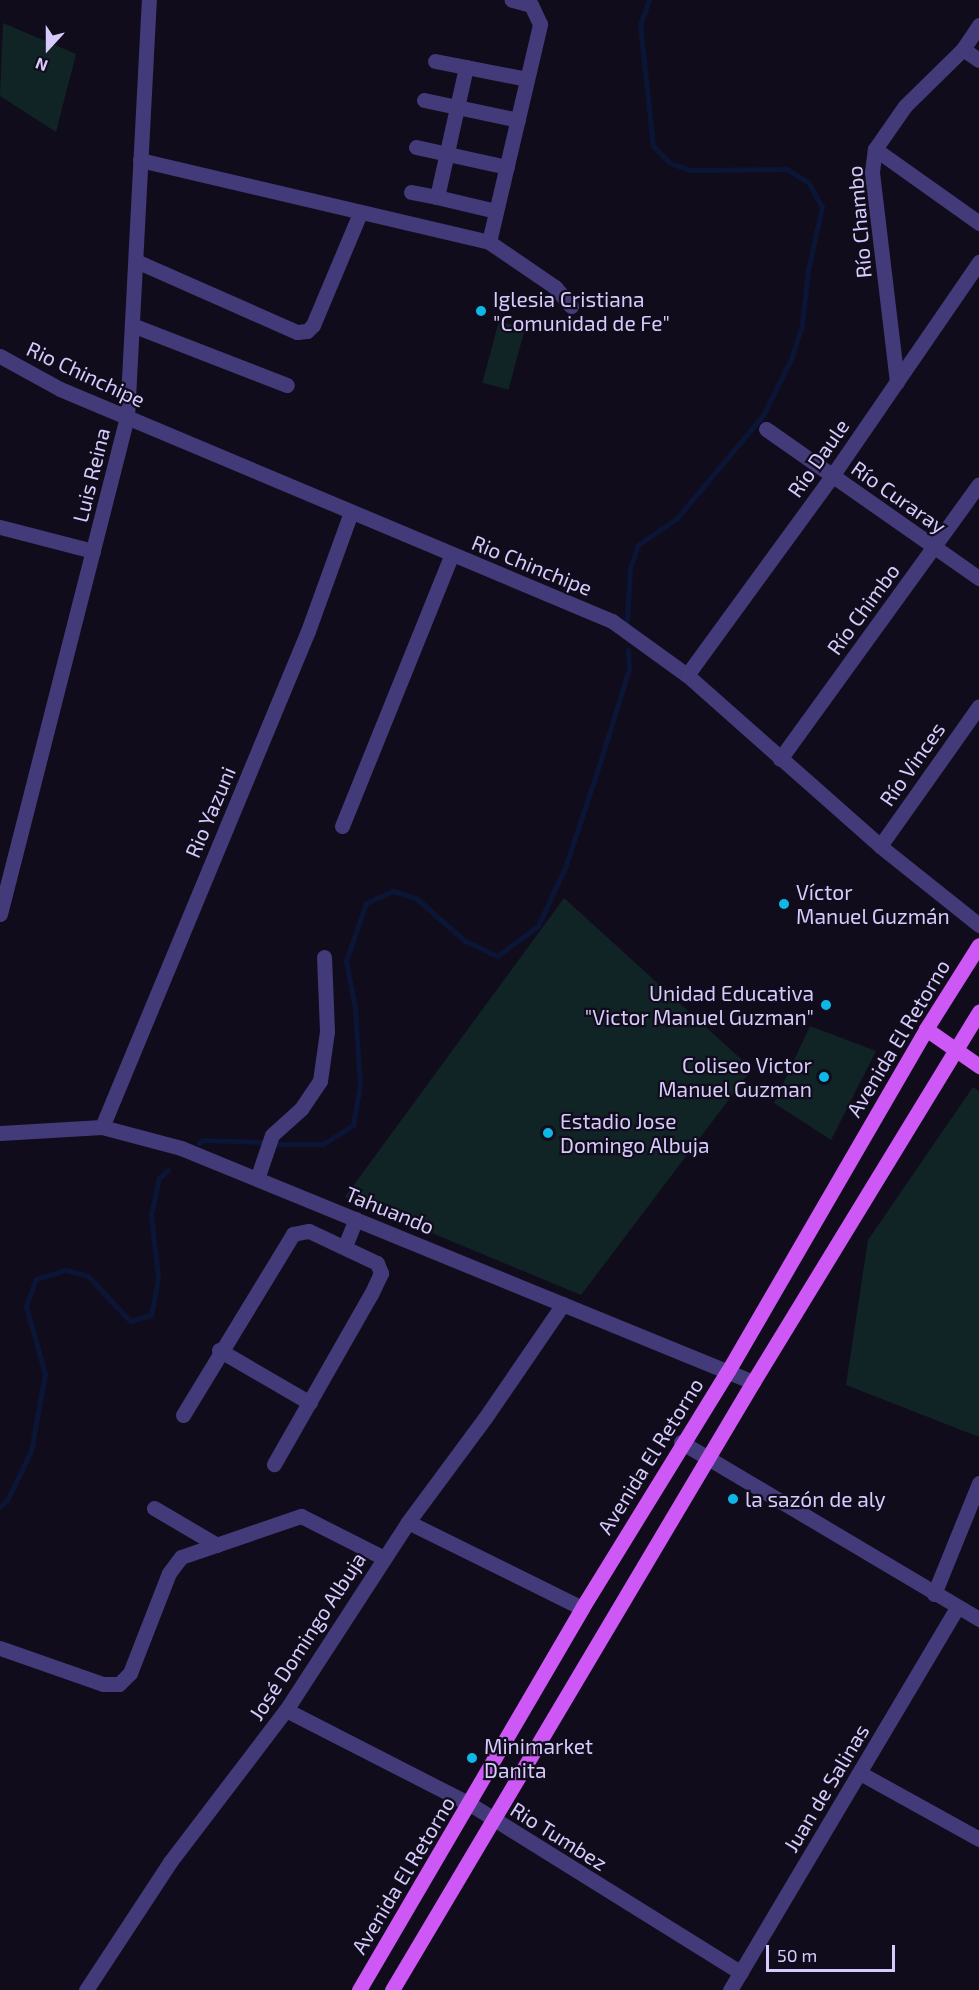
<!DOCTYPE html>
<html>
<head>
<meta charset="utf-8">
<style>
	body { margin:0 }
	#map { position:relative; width:979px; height:1990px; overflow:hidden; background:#110c1c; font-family:"Exo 2",sans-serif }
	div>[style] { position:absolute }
	.green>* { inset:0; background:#102426; transform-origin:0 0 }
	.stream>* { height:5px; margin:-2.5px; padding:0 2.5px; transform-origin:2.5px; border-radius:2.5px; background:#0b1637 }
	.minor>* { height:15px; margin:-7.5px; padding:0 7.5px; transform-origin:7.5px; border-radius:7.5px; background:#433a79 }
	.major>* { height:15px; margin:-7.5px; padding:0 7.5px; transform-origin:7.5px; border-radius:7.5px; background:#cd58f6 }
	.dots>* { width:16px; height:16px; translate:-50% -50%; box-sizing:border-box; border:3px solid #110c1c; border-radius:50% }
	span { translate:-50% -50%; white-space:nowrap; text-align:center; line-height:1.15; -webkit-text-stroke:4.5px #110c1c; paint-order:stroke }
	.street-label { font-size:21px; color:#d6cbfc }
	.poi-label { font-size:21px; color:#d6cbfc }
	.left { translate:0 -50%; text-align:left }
	.right { translate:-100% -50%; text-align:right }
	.north { position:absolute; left:18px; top:18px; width:60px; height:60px; -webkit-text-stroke:4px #110c1c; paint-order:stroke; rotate:201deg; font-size:16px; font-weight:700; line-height:24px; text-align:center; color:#d6cbfc }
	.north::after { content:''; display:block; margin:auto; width:21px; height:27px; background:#d6cbfc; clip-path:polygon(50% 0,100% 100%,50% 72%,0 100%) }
	.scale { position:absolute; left:766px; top:1945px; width:129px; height:27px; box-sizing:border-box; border:3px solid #d6cbfc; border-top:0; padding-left:8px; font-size:18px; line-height:21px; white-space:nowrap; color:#d6cbfc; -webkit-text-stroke:4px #110c1c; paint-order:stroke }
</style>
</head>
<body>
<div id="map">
	<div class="green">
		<i style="clip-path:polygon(3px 23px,76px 54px,56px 132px,0 96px)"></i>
		<i style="left:499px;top:321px;width:27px;height:64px;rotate:15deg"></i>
		<i style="clip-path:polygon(564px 898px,752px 1069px,581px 1295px,345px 1197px)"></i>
		<i style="clip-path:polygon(810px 1026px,876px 1051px,831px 1140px,774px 1103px)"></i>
		<i style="clip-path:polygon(973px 1087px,979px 1091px,979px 1437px,846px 1385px,868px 1240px)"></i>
	</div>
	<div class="stream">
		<i style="left:627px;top:620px;width:52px;rotate:-86.7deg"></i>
		<i style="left:630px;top:568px;width:24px;rotate:-71deg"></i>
		<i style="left:638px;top:545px;width:47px;rotate:-34.7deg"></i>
		<i style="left:677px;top:518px;width:134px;rotate:-50.1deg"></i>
		<i style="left:763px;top:415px;width:63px;rotate:-63.4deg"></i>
		<i style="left:791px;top:359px;width:36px;rotate:-72deg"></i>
		<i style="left:802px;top:325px;width:55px;rotate:-83.8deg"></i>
		<i style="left:808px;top:270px;width:65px;rotate:-77.5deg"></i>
		<i style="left:822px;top:207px;width:29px;rotate:-119deg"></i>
		<i style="left:808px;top:182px;width:26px;rotate:-149deg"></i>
		<i style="left:786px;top:169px;width:96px;rotate:179.4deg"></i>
		<i style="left:690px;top:170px;width:21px;rotate:-161deg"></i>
		<i style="left:670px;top:163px;width:24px;rotate:-135deg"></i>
		<i style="left:653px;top:146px;width:122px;rotate:-96.1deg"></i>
		<i style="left:640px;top:25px;width:27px;rotate:-70deg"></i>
		<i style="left:199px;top:1143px;width:5px;rotate:-37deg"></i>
		<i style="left:203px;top:1140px;width:60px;rotate:1.9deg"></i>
		<i style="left:277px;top:1144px;width:46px"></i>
		<i style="left:323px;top:1144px;width:36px;rotate:-32deg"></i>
		<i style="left:353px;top:1125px;width:40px;rotate:-80deg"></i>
		<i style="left:360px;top:1086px;width:78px;rotate:-93.7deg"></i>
		<i style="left:355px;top:1008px;width:48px;rotate:-100.8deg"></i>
		<i style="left:346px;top:961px;width:61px;rotate:-71deg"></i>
		<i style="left:366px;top:903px;width:30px;rotate:-24deg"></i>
		<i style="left:393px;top:891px;width:24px;rotate:17deg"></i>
		<i style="left:416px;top:898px;width:65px;rotate:41.3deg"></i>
		<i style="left:465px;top:941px;width:35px;rotate:25deg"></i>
		<i style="left:497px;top:956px;width:51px;rotate:-36.2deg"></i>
		<i style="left:538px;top:926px;width:67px;rotate:-65.3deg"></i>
		<i style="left:566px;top:865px;width:112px;rotate:-71.7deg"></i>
		<i style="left:601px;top:759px;width:94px;rotate:-72.7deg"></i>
		<i style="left:629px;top:669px;width:19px;rotate:-93deg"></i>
		<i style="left:0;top:1506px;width:9px;rotate:-41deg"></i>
		<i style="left:7px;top:1500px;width:55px;rotate:-63.9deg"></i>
		<i style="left:31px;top:1451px;width:78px;rotate:-79.7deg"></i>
		<i style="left:45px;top:1374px;width:71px;rotate:-105.6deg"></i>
		<i style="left:26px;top:1306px;width:29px;rotate:-70deg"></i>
		<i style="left:36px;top:1279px;width:31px;rotate:-17deg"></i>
		<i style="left:66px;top:1270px;width:23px;rotate:15deg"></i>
		<i style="left:88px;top:1276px;width:62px;rotate:47deg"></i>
		<i style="left:130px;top:1321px;width:22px;rotate:-16deg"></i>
		<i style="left:151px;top:1315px;width:38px;rotate:-79deg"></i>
		<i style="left:158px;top:1278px;width:63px;rotate:-96.3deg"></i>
		<i style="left:151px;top:1215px;width:38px;rotate:-78deg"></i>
		<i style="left:159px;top:1178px;width:12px;rotate:-42deg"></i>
	</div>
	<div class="minor">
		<i style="left:963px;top:49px;width:19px;rotate:35deg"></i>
		<i style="left:435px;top:61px;width:32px;rotate:11deg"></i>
		<i style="left:424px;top:100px;width:96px;rotate:12deg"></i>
		<i style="left:416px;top:147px;width:93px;rotate:12.4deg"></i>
		<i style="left:875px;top:149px;width:128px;rotate:35.4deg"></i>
		<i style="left:140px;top:160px;width:359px;rotate:13.2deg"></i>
		<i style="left:489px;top:242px;width:80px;rotate:34.3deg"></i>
		<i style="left:555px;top:287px;width:25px;rotate:50deg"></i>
		<i style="left:411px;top:192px;width:26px;rotate:11deg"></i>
		<i style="left:496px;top:211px;width:61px;rotate:-166.7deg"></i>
		<i style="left:437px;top:197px;width:133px;rotate:-77.4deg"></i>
		<i style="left:466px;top:67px;width:62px;rotate:11.1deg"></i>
		<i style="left:489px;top:242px;width:224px;rotate:-76.8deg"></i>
		<i style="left:540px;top:24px;width:21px;rotate:-115deg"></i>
		<i style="left:531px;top:5px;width:20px;rotate:-165deg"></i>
		<i style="left:136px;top:261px;width:176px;rotate:23.8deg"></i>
		<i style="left:297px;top:332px;width:10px;rotate:-6deg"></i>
		<i style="left:307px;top:331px;width:8px;rotate:-45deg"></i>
		<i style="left:313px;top:325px;width:121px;rotate:-67.2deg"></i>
		<i style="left:132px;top:325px;width:166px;rotate:21.2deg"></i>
		<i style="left:0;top:356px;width:68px;rotate:28.8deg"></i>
		<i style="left:60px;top:389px;width:599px;rotate:22.8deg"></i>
		<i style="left:612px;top:621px;width:92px;rotate:35.8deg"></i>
		<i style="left:687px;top:675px;width:258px;rotate:41.5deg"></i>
		<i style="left:880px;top:846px;width:127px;rotate:38.6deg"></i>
		<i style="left:897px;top:382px;width:211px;rotate:-96.8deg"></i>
		<i style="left:872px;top:172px;width:23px;rotate:-83deg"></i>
		<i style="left:875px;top:149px;width:52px;rotate:-55.1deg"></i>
		<i style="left:905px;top:106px;width:81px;rotate:-44.5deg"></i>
		<i style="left:963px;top:49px;width:29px;rotate:-56deg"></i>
		<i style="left:766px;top:429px;width:260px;rotate:35deg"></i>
		<i style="left:0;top:527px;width:96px;rotate:14.5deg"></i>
		<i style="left:687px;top:675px;width:246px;rotate:-53.9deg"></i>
		<i style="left:832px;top:476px;width:260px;rotate:-55.5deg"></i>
		<i style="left:780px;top:759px;width:339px;rotate:-54.1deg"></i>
		<i style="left:342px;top:826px;width:293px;rotate:-68deg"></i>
		<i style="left:880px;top:846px;width:171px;rotate:-54.7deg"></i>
		<i style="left:0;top:914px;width:513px;rotate:-75.67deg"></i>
		<i style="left:127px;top:417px;width:418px;rotate:-87deg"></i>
		<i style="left:102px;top:1127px;width:537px;rotate:-67.45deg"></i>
		<i style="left:308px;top:631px;width:127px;rotate:-70.1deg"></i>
		<i style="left:0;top:1133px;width:102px;rotate:-3.4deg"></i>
		<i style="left:102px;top:1127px;width:82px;rotate:14.9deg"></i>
		<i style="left:181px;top:1148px;width:618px;rotate:22.25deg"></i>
		<i style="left:257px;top:1179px;width:46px;rotate:-71.2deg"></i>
		<i style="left:272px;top:1135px;width:39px;rotate:-42deg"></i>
		<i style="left:301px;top:1109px;width:34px;rotate:-56deg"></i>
		<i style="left:320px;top:1081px;width:50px;rotate:-82deg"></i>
		<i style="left:327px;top:1031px;width:74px;rotate:-92.3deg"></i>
		<i style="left:345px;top:1246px;width:29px;rotate:-68deg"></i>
		<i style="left:219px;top:1350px;width:105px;rotate:30.2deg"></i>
		<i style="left:183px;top:1415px;width:212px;rotate:-58.7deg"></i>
		<i style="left:293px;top:1234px;width:16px;rotate:-11deg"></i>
		<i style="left:309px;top:1231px;width:75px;rotate:25.2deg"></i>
		<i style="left:377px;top:1263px;width:11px;rotate:68deg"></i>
		<i style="left:381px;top:1273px;width:23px;rotate:115deg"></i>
		<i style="left:371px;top:1294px;width:196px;rotate:119.7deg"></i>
		<i style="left:681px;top:1442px;width:347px;rotate:30.7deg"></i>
		<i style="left:154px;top:1508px;width:73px;rotate:30.4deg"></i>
		<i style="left:408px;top:1522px;width:194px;rotate:26.3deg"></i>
		<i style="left:934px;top:1594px;width:120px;rotate:-67.9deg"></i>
		<i style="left:0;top:1648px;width:109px;rotate:19.3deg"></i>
		<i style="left:103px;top:1684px;width:16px"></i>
		<i style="left:119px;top:1684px;width:16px;rotate:-45deg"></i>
		<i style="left:130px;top:1673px;width:107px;rotate:-68.7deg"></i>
		<i style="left:169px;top:1573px;width:20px;rotate:-53deg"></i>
		<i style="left:181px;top:1557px;width:127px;rotate:-18.9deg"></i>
		<i style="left:301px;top:1516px;width:93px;rotate:26.8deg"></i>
		<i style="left:286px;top:1710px;width:207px;rotate:27.1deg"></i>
		<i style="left:470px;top:1804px;width:319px;rotate:31.9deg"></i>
		<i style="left:860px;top:1773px;width:136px;rotate:29deg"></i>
		<i style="left:86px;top:1990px;width:153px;rotate:-56.7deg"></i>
		<i style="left:170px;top:1862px;width:191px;rotate:-52.7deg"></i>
		<i style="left:286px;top:1710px;width:224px;rotate:-57deg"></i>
		<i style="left:408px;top:1522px;width:129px;rotate:-53.5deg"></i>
		<i style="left:485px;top:1418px;width:138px;rotate:-55.6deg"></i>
		<i style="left:730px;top:1990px;width:445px;rotate:-59.3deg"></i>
	</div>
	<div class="major">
		<i style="left:926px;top:1029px;width:65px;rotate:34.9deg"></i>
		<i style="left:359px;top:1990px;width:442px;rotate:-59.7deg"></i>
		<i style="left:582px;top:1608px;width:278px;rotate:-58.4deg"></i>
		<i style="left:728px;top:1371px;width:395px;rotate:-59.9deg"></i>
		<i style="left:926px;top:1029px;width:99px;rotate:-57.8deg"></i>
		<i style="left:392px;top:1990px;width:707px;rotate:-59.3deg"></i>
		<i style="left:753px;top:1382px;width:434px;rotate:-58.6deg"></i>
	</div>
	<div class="dots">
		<i style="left:481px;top:311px;background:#0db8e6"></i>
		<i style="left:784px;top:904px;background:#0db8e6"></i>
		<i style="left:826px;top:1005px;background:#0db8e6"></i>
		<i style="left:824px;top:1077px;background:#0db8e6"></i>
		<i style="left:548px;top:1133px;background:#0db8e6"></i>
		<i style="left:733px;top:1499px;background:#0db8e6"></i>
		<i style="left:472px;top:1758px;background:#0db8e6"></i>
	</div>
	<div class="street-label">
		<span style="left:859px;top:222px;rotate:-95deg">Río Chambo</span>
		<span style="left:86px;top:374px;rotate:25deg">Rio Chinchipe</span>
		<span style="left:818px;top:458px;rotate:-55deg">Río Daule</span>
		<span style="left:91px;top:475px;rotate:-76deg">Luis Reina</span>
		<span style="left:899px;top:497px;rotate:35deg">Río Curaray</span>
		<span style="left:532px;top:565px;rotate:22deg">Rio Chinchipe</span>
		<span style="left:863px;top:609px;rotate:-54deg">Río Chimbo</span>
		<span style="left:912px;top:764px;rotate:-55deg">Río Vinces</span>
		<span style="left:210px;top:812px;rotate:-67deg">Rio Yazuni</span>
		<span style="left:898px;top:1038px;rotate:-59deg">Avenida El Retorno</span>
		<span style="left:390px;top:1210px;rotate:22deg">Tahuando</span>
		<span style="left:650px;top:1456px;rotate:-58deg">Avenida El Retorno</span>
		<span style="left:307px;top:1636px;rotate:-57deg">José Domingo Albuja</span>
		<span style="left:826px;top:1788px;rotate:-59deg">Juan de Salinas</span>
		<span style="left:559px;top:1836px;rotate:32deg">Rio Tumbez</span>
		<span style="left:403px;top:1875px;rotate:-59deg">Avenida El Retorno</span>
	</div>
	<div class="poi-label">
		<span class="left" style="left:493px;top:311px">Iglesia Cristiana<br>"Comunidad de Fe"</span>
		<span class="left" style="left:796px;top:904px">Víctor<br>Manuel Guzmán</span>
		<span class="right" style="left:814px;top:1005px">Unidad Educativa<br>"Victor Manuel Guzman"</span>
		<span class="right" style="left:812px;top:1077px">Coliseo Victor<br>Manuel Guzman</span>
		<span class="left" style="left:560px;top:1133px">Estadio Jose<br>Domingo Albuja</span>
		<span class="left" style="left:745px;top:1499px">la sazón de aly</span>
		<span class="left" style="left:484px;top:1758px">Minimarket<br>Danita</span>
	</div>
	<div class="north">N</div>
	<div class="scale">50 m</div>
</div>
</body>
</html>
